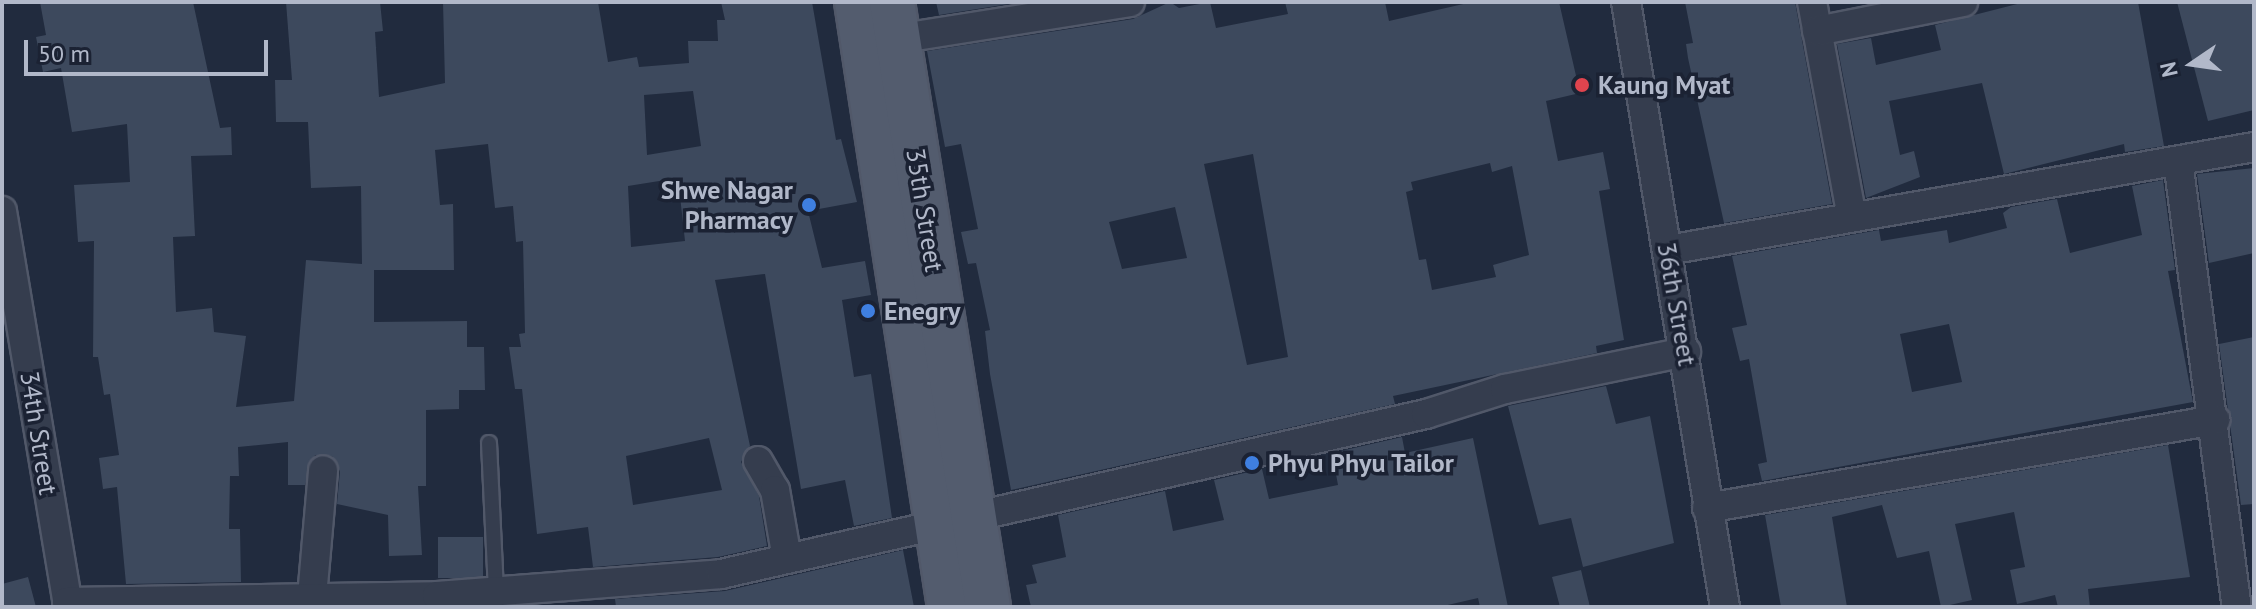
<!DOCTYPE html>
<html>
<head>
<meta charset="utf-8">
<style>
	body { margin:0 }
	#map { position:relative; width:2256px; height:609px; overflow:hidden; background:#212b3e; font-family:"PT Sans",sans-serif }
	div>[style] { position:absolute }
	.building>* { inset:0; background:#3d495d; transform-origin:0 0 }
	.roads { filter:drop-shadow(2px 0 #515869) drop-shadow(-2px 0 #515869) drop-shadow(0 2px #515869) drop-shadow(0 -2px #515869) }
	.lane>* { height:14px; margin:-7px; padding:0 7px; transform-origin:7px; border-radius:7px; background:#353d4e }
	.street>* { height:28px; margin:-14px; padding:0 14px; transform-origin:14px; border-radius:14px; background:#353d4e }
	.primary>* { height:44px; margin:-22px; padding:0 22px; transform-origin:22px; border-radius:22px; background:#535c6e }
	.dots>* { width:22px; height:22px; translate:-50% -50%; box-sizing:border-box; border:4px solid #1b2233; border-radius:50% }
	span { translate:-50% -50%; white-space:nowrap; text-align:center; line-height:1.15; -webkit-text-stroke:7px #1b2233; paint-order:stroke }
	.poi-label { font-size:26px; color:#b1b8c9; font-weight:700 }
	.left { translate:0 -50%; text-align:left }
	.right { translate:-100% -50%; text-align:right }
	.street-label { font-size:26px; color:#b1b8c9 }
	.frame { position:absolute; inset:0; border:4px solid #b1b8c9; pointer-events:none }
	.north { position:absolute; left:2152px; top:24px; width:80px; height:80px; -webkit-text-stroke:6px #1b2233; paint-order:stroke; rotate:257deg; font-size:22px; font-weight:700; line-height:32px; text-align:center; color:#b1b8c9 }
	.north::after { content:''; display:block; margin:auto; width:28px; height:36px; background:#b1b8c9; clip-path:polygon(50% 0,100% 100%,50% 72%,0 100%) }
	.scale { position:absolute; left:24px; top:40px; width:244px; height:36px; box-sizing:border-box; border:4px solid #b1b8c9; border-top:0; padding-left:10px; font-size:24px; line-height:28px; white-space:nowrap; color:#b1b8c9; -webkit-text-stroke:6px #1b2233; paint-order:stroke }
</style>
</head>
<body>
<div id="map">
	<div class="building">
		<i style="clip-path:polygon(evenodd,40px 2px,193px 2px,220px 128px,231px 127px,232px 155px,191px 156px,195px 236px,173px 237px,176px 312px,212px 308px,214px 332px,246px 336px,236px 407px,294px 401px,306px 260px,362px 264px,361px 186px,311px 188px,308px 122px,276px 122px,275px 80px,292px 80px,286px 2px,380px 2px,383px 31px,375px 32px,379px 97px,445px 83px,443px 2px,598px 2px,608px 62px,637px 57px,639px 67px,689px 63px,688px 41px,718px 41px,717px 20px,725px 20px,721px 2px,812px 2px,836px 140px,841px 139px,857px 202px,808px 211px,822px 268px,865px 261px,871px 295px,842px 300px,854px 377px,871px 374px,892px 518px,854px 526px,845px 480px,801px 489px,765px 274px,715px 280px,750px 446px,741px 462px,759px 496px,767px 546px,718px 557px,593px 567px,588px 527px,537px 534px,522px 389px,515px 389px,509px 347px,521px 347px,519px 334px,525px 333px,523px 241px,516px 242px,513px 206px,495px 208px,488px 144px,435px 150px,440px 205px,453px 204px,454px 270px,374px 270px,374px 322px,467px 321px,467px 347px,484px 347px,485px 390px,459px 390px,459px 409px,426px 410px,426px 486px,418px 486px,422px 555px,389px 556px,388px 515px,337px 504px,340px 471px,332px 456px,315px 455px,305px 485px,288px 485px,288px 442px,238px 447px,239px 476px,230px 476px,229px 529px,240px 529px,241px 582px,126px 584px,117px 487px,103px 489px,99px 458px,119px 455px,110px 394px,104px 395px,98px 357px,93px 357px,94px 241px,78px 242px,74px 185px,130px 182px,127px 124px,72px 132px,61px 68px,43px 72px,36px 37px,46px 35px,40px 2px,693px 91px,701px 146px,647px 155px,644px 95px,693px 91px,40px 2px,678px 178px,685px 241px,631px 247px,628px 186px,678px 178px,40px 2px,709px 438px,722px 490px,633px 505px,626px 456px,709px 438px)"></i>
		<i style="clip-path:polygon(936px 2px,1021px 2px,939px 15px)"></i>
		<i style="clip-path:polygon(evenodd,1170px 2px,1179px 8px,1210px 2px,1216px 28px,1288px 14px,1285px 2px,1385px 2px,1389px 21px,1472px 2px,1559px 2px,1580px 93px,1546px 101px,1558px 161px,1603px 152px,1610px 189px,1599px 191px,1624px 340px,1596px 346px,1597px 353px,1393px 396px,1395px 404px,1011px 490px,990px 374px,985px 331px,990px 330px,976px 263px,968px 264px,961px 232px,978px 229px,961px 144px,945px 147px,927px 51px,1133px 19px,1170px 2px,1253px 154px,1288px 357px,1247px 365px,1204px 164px,1253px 154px,1170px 2px,1490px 163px,1492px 172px,1512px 166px,1529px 255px,1493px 265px,1496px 277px,1432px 290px,1426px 259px,1419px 260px,1406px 192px,1413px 190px,1411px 182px,1490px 163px,1170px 2px,1175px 207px,1187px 258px,1122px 269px,1109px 222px,1175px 207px)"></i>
		<i style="clip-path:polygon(1685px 2px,1795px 2px,1832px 204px,1724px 223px,1688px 58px,1686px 44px,1693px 43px)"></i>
		<i style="clip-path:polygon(2025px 2px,2138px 2px,2164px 146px,2125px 152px,2124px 144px,2004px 174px,1982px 83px,1889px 101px,1900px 155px,1914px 151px,1920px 177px,1866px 198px,1837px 44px,1871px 38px,1876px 65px,1941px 50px,1935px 25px)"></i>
		<i style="clip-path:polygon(2177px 2px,2254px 2px,2254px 110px,2208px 121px)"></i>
		<i style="clip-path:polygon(2254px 168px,2254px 253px,2209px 263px,2197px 174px)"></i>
		<i style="clip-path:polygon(evenodd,2163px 180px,2175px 270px,2168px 271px,2193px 402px,1762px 481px,1758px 464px,1767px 462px,1749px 359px,1740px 361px,1732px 328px,1747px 325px,1732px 256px,1879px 230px,1881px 241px,1947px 230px,1949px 243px,2007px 228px,2003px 213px,2011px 207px,2057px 199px,2070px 253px,2142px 235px,2132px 186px,2163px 180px,1949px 324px,1962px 382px,1912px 392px,1900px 334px,1949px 324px)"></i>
		<i style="clip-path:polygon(2254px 337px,2254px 504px,2241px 505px,2219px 344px)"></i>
		<i style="clip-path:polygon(1606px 386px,1616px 424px,1650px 416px,1674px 543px,1583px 567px,1571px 518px,1539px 525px,1508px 406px)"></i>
		<i style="clip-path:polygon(1402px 437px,1405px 453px,1473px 438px,1508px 607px,1480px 607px,1478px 598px,1439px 607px,1031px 607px,1026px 585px,1037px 583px,1032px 565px,1066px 557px,1058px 515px,1165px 491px,1173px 531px,1224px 520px,1214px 480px,1262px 469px,1269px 499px,1338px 485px,1332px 453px)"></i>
		<i style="clip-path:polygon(2168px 445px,2190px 577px,2088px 589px,2090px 607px,2058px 607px,2055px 595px,2017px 604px,2010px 570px,2025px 567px,2014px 512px,1955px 524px,1972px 600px,1941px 607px,1929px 551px,1897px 558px,1882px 505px,1832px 517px,1847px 607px,1781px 607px,1765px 515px)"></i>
		<i style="left:438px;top:537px;width:45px;height:41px"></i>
		<i style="clip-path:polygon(903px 550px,914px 607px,616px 607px,615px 599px,725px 591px)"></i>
		<i style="clip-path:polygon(1581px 570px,1590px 607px,1560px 607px,1552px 577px)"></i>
		<i style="clip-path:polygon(28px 577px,36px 607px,2px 607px,2px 584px)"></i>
	</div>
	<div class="roads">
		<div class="lane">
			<i style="left:489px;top:443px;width:150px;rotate:87.3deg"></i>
		</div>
		<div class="street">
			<i style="left:1626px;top:2px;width:613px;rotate:80.71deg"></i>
			<i style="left:1812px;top:2px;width:219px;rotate:79.5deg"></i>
			<i style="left:1817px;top:31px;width:149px;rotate:-11.2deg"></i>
			<i style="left:884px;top:41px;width:249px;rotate:-9deg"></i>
			<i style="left:2178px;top:161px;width:450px;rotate:82.5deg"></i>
			<i style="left:2px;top:211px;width:401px;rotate:80.5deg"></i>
			<i style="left:1668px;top:250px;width:595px;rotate:-9.97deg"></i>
			<i style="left:758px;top:461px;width:34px;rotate:60deg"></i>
			<i style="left:775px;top:490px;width:70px;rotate:80.1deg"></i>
			<i style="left:1707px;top:508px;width:516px;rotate:-9.83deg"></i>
			<i style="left:312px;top:597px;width:127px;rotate:-85deg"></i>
			<i style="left:67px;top:602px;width:370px;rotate:-0.9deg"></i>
			<i style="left:437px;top:596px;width:285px;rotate:-4.4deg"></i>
			<i style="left:721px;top:574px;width:723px;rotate:-12.79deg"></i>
			<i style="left:1426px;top:414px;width:83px;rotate:-17.6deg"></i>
			<i style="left:1505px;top:389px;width:185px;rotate:-11.6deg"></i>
		</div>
		<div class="primary">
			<i style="left:857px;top:2px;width:612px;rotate:81.26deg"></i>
			<i style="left:892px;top:2px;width:613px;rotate:80.98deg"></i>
		</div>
	</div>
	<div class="dots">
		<i style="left:1582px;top:85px;background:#e0444e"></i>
		<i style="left:809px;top:205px;background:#3f7fe0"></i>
		<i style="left:868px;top:311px;background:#3f7fe0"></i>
		<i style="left:1252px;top:463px;background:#3f7fe0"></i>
	</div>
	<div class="poi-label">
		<span class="left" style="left:1598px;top:85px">Kaung Myat</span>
		<span class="right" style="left:793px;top:205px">Shwe Nagar<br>Pharmacy</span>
		<span class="left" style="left:884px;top:311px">Enegry</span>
		<span class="left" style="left:1268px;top:463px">Phyu Phyu Tailor</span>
	</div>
	<div class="street-label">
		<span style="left:925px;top:210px;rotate:81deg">35th Street</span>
		<span style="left:1677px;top:304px;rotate:80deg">36th Street</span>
		<span style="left:39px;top:433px;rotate:81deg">34th Street</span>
	</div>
	<div class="frame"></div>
	<div class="north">N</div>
	<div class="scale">50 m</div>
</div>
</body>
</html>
